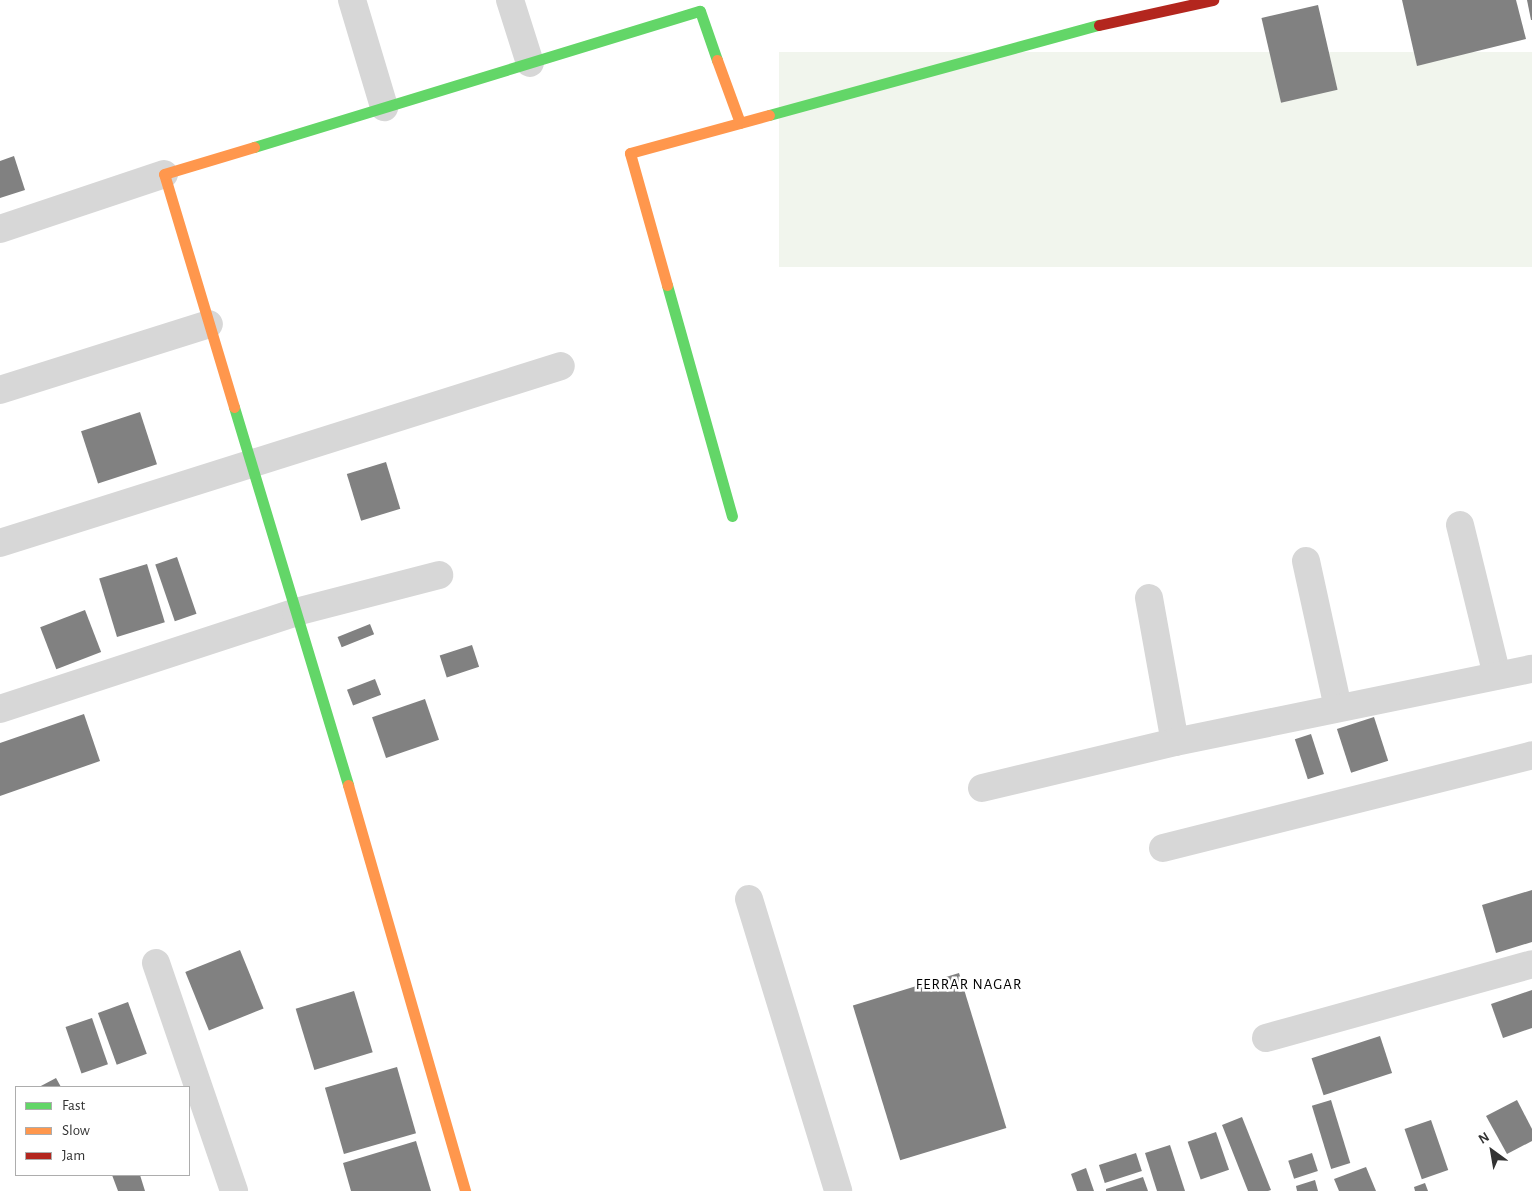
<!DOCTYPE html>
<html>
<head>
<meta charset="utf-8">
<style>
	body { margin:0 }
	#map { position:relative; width:1532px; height:1191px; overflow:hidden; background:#fff; font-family:"Alegreya Sans",sans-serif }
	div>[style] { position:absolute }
	.green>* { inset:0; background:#f1f5ed; transform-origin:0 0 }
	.building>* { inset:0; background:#818181; transform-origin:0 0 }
	.street>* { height:28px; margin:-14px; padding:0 14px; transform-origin:14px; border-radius:14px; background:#d7d7d7 }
	.fast>* { height:11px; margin:-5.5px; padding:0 5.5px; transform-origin:5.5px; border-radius:5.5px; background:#63d668 }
	.slow>* { height:11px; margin:-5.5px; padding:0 5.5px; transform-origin:5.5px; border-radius:5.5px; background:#ff974d }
	.jam>* { height:11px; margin:-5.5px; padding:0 5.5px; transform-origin:5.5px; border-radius:5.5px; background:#b3261e }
	span { translate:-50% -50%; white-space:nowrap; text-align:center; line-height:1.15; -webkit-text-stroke:5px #fff; paint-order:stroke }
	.neighbourhood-label { font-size:15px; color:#000; letter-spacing:1px }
	.legend { position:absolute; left:15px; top:1086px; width:175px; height:90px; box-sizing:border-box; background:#fff; border:1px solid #adadad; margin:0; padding:6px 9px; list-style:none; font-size:15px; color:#333 }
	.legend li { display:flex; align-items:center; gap:10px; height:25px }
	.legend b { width:25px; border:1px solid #adadad }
	.north { position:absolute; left:1467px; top:1126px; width:50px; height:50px; -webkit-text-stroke:4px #fff; paint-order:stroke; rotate:328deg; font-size:14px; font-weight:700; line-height:20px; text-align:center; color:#333 }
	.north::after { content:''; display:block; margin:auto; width:18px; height:22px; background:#333; clip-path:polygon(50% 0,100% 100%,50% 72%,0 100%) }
</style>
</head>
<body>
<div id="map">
	<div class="green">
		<i style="left:1532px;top:52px;width:215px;height:753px;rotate:90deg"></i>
	</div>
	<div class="building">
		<i style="clip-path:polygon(1402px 0,1516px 0,1526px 39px,1417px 66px)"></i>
		<i style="clip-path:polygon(1527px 0,1532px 0,1532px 20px,1531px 20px)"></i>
		<i style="left:1318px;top:5px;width:87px;height:58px;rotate:77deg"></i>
		<i style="clip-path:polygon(14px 156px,25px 190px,0 198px,0 161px)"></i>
		<i style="left:140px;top:412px;width:55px;height:62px;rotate:72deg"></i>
		<i style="left:386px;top:462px;width:49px;height:41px;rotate:73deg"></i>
		<i style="left:177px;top:557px;width:60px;height:23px;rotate:71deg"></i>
		<i style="left:147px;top:564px;width:61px;height:50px;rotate:73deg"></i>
		<i style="left:85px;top:610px;width:45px;height:48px;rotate:69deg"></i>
		<i style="left:370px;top:624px;width:11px;height:35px;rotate:68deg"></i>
		<i style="left:472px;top:645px;width:23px;height:34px;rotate:72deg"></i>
		<i style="left:375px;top:679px;width:17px;height:30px;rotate:69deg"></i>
		<i style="left:425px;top:699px;width:43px;height:56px;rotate:71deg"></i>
		<i style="clip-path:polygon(84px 714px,100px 761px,0 796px,0 743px)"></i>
		<i style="left:1374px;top:717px;width:46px;height:39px;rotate:72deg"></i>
		<i style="left:1311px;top:734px;width:42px;height:17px;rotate:72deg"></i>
		<i style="clip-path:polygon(1532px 890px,1532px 942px,1496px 953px,1482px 905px)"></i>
		<i style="left:240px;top:950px;width:63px;height:59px;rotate:68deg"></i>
		<i style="left:959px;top:973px;width:162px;height:111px;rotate:73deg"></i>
		<i style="clip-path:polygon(1532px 990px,1532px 1028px,1503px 1038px,1491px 1004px)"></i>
		<i style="left:354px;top:991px;width:64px;height:61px;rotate:73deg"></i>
		<i style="left:128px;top:1002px;width:55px;height:32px;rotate:70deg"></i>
		<i style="left:92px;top:1018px;width:49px;height:28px;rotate:71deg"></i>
		<i style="left:1380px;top:1036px;width:39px;height:72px;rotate:72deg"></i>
		<i style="left:397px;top:1067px;width:69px;height:75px;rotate:74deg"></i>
		<i style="clip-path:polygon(56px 1078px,61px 1087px,39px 1087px)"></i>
		<i style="left:1331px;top:1100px;width:66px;height:20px;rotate:73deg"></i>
		<i style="clip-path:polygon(1517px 1100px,1532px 1129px,1532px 1141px,1507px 1154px,1486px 1116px)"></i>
		<i style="clip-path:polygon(1242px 1117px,1271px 1190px,1268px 1191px,1248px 1191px,1222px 1125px)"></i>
		<i style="left:1431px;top:1120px;width:53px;height:28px;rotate:71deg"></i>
		<i style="left:1216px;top:1132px;width:40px;height:30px;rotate:71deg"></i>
		<i style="clip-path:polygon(416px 1141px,431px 1191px,351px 1191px,343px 1163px)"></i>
		<i style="clip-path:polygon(1170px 1145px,1185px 1191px,1157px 1191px,1145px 1153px)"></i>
		<i style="left:1136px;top:1153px;width:19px;height:39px;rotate:72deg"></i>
		<i style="left:1312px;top:1153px;width:19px;height:25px;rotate:72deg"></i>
		<i style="clip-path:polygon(1366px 1167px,1376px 1191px,1339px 1191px,1334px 1179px)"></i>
		<i style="clip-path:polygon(1086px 1168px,1094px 1191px,1077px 1191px,1071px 1174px)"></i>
		<i style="clip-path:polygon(112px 1175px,140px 1175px,145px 1191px,118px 1191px)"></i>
		<i style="clip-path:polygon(1143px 1177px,1148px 1191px,1106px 1191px,1106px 1189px)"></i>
		<i style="clip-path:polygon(1315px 1180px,1318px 1191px,1297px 1191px,1296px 1186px)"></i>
		<i style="clip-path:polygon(1425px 1183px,1428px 1191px,1415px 1191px,1414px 1187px)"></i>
	</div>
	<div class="street">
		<i style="left:352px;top:0;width:112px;rotate:73.3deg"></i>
		<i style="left:510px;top:0;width:66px;rotate:72.4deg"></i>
		<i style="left:0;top:229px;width:173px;rotate:-18.5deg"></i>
		<i style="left:0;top:390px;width:219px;rotate:-17.5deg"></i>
		<i style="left:1460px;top:525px;width:155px;rotate:76.2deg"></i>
		<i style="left:0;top:543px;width:588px;rotate:-17.51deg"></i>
		<i style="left:1306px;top:561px;width:150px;rotate:77.7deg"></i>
		<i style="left:1149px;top:598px;width:146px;rotate:79.8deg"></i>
		<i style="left:0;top:709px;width:311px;rotate:-18.1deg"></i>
		<i style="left:296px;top:612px;width:148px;rotate:-14.5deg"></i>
		<i style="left:982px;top:788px;width:198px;rotate:-13.4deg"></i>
		<i style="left:1175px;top:742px;width:364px;rotate:-11.6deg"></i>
		<i style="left:1163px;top:848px;width:381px;rotate:-14.1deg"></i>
		<i style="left:749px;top:899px;width:305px;rotate:73deg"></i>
		<i style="left:156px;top:963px;width:241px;rotate:71.1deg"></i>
		<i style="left:1266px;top:1038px;width:276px;rotate:-15.5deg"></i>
	</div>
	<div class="fast">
		<i style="left:769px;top:115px;width:342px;rotate:-15.3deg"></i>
		<i style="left:254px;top:147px;width:466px;rotate:-17deg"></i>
		<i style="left:700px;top:11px;width:52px;rotate:70.9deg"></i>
		<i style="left:667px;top:285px;width:240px;rotate:74.3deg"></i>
		<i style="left:234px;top:407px;width:395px;rotate:73.2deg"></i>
	</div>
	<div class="slow">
		<i style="left:717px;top:60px;width:67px;rotate:69.9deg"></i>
		<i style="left:667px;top:285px;width:137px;rotate:-105.7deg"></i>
		<i style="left:630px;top:153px;width:144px;rotate:-15.3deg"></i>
		<i style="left:234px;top:407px;width:243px;rotate:-106.7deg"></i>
		<i style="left:164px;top:174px;width:94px;rotate:-16.7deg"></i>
		<i style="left:348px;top:785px;width:423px;rotate:73.9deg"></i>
	</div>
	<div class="jam">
		<i style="left:1099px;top:25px;width:117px;rotate:-12.4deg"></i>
	</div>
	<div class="neighbourhood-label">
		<span style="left:969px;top:985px">FERRAR NAGAR</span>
	</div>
	<ul class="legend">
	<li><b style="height:6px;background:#63d668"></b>Fast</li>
	<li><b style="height:6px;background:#ff974d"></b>Slow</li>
	<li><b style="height:6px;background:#b3261e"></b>Jam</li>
	</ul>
	<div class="north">N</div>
</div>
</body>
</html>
